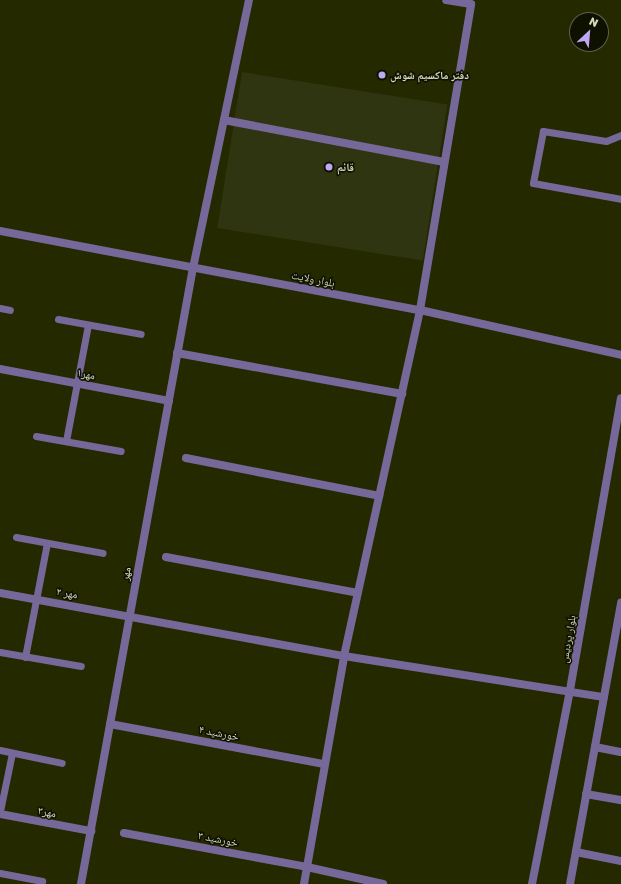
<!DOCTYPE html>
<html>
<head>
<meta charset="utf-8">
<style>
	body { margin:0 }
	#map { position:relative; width:621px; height:884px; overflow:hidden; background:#242900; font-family:"Golos Text","Noto Naskh Arabic",sans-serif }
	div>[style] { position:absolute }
	.built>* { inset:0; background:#303511; transform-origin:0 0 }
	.lane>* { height:7px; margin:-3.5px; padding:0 3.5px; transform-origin:3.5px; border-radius:3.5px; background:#77689a }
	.street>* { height:8px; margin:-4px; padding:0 4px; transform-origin:4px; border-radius:4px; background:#77689a }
	.dots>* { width:11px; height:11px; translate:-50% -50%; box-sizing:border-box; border:2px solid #0e1100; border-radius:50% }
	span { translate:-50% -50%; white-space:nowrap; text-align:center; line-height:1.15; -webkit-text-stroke:3px #0e1100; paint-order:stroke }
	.poi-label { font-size:11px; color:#d3d9bb; font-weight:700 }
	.left { translate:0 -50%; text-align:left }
	.street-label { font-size:11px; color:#d3d9bb }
	.north { position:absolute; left:569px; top:12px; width:40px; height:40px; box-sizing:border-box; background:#0e1100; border:1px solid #5d614b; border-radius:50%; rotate:26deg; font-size:11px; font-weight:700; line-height:16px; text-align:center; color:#d3d9bb }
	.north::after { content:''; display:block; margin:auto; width:14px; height:18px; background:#bea9f4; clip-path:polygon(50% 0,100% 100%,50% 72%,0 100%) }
</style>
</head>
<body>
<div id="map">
	<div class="built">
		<i style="left:242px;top:72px;width:208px;height:158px;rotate:9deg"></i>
	</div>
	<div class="lane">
		<i style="left:621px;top:135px;width:16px;rotate:158deg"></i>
		<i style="left:606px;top:141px;width:64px;rotate:-171deg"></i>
		<i style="left:543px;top:131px;width:53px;rotate:100.9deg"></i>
		<i style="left:533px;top:183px;width:89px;rotate:10.3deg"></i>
		<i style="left:0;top:308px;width:10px;rotate:11deg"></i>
		<i style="left:58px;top:319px;width:84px;rotate:10.2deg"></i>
		<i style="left:36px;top:436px;width:86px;rotate:10deg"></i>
		<i style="left:66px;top:441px;width:118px;rotate:-79.3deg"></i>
		<i style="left:16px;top:537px;width:88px;rotate:10.4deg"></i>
		<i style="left:0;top:652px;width:82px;rotate:9.8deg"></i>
		<i style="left:25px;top:657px;width:116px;rotate:-79.1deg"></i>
		<i style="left:0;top:750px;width:63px;rotate:11.8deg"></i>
		<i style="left:0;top:811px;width:59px;rotate:-78.3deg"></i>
		<i style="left:0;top:873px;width:43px;rotate:10.8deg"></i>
	</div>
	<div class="street">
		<i style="left:224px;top:120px;width:224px;rotate:10.8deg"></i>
		<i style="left:0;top:231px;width:427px;rotate:10.7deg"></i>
		<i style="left:420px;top:310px;width:206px;rotate:12.6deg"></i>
		<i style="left:177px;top:353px;width:229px;rotate:10.3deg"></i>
		<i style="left:0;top:369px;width:172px;rotate:10.7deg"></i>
		<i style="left:186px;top:458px;width:197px;rotate:11.1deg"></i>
		<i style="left:166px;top:557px;width:195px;rotate:10.6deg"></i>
		<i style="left:0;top:593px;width:350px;rotate:10.4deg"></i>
		<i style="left:344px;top:656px;width:263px;rotate:9deg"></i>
		<i style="left:110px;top:724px;width:218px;rotate:10.6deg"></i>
		<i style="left:595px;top:747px;width:26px;rotate:11deg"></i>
		<i style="left:586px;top:794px;width:36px;rotate:10deg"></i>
		<i style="left:0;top:814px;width:93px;rotate:10.6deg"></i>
		<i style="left:124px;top:833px;width:186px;rotate:10.5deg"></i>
		<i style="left:307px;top:867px;width:78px;rotate:12.6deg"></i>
		<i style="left:576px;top:852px;width:46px;rotate:11.3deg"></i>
		<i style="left:81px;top:884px;width:626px;rotate:-79.7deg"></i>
		<i style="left:193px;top:268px;width:274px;rotate:-78.2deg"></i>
		<i style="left:304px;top:884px;width:231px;rotate:-80deg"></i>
		<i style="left:344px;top:656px;width:354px;rotate:-77.6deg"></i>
		<i style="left:420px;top:310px;width:310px;rotate:-80.5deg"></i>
		<i style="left:471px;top:4px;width:25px;rotate:-171deg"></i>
		<i style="left:532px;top:884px;width:198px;rotate:-78.9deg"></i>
		<i style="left:570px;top:690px;width:296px;rotate:-80.1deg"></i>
		<i style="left:570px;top:884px;width:286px;rotate:-79.7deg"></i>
	</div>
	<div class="dots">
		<i style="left:382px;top:75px;background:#bea9f4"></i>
		<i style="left:329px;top:167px;background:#bea9f4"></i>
	</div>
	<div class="poi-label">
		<span class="left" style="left:390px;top:75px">دفتر ماکسیم شوش</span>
		<span class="left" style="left:337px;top:167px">قائم</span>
	</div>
	<div class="street-label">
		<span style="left:313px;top:279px;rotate:11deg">بلوار ولایت</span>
		<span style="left:86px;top:374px;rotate:11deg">مهر۱</span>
		<span style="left:126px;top:574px;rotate:-80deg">مهر</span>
		<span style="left:67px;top:593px;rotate:10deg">مهر ۲</span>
		<span style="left:568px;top:639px;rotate:-80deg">بلوار پردیس</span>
		<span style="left:219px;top:733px;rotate:11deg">خورشید ۴</span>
		<span style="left:47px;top:812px;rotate:11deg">مهر۳</span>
		<span style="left:218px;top:839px;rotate:11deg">خورشید ۳</span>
	</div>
	<div class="north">N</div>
</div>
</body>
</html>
